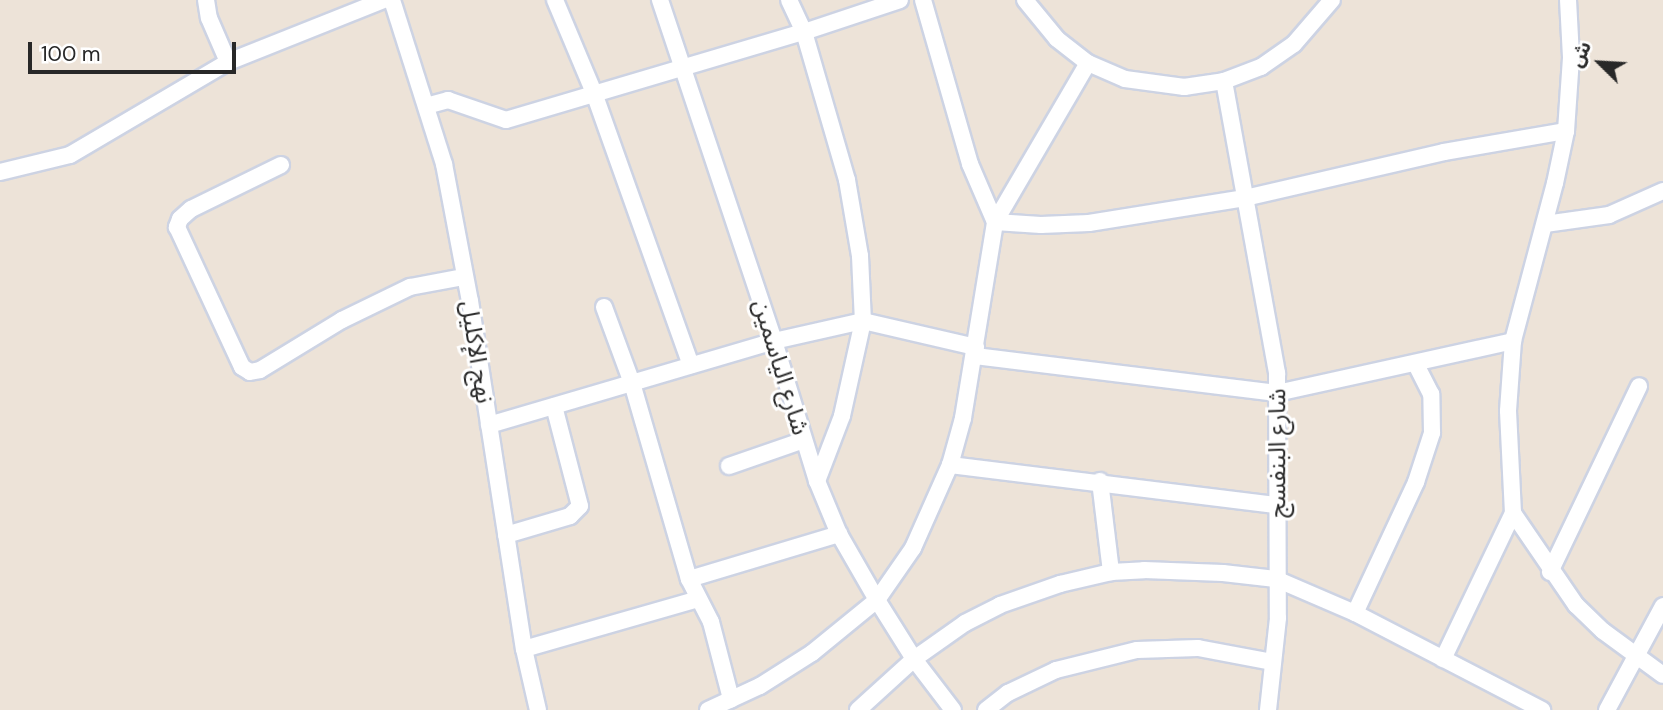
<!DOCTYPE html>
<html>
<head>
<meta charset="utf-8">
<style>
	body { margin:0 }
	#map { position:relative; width:1663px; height:710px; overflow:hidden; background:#ede3d8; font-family:"DM Sans","Noto Sans Arabic",sans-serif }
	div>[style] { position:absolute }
	.roads { filter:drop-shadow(2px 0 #cdd3e3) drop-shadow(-2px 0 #cdd3e3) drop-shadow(0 2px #cdd3e3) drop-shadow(0 -2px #cdd3e3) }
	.minor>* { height:16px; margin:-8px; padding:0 8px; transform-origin:8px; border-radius:8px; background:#fff }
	span { translate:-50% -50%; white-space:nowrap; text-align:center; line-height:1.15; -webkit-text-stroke:6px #fff; paint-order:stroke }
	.street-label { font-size:24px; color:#282828 }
	.north { position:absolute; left:1565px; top:28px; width:70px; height:70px; -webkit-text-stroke:5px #fff; paint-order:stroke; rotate:294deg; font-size:19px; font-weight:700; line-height:28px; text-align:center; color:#282828 }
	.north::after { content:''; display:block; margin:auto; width:24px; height:32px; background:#282828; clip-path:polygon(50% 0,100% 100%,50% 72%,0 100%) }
	.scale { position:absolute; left:28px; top:42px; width:208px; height:32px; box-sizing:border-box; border:4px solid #282828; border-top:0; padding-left:9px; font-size:21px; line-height:24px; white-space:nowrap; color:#282828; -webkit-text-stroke:5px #fff; paint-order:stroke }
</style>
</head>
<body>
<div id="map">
	<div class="roads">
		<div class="minor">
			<i style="left:206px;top:0;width:18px;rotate:81deg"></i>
			<i style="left:209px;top:18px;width:48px;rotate:66.6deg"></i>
			<i style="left:392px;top:0;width:172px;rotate:72.4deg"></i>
			<i style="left:444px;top:164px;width:139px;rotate:79.3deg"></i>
			<i style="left:470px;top:301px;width:352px;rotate:81.2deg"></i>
			<i style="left:524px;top:649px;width:63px;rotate:77.1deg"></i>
			<i style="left:555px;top:0;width:101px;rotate:67.2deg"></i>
			<i style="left:594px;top:93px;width:289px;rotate:70.4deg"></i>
			<i style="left:660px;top:0;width:360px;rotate:71.5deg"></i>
			<i style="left:774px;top:341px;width:146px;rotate:72.9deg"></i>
			<i style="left:817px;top:481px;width:57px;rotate:67.5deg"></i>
			<i style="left:839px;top:534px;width:76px;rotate:60.1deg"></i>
			<i style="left:877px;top:600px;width:70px;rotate:57.9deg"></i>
			<i style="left:914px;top:659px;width:64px;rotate:52.6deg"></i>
			<i style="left:789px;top:0;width:35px;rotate:65deg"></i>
			<i style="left:804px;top:32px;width:154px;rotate:73.8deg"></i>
			<i style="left:847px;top:180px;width:77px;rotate:80.3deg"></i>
			<i style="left:860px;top:256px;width:65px;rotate:87.4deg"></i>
			<i style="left:863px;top:321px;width:97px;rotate:102.5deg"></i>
			<i style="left:842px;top:416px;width:70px;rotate:111deg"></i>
			<i style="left:923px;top:0;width:171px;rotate:74deg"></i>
			<i style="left:970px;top:164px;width:63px;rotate:66.7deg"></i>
			<i style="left:1025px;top:0;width:50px;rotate:50.6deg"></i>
			<i style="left:1057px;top:39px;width:39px;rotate:38deg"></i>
			<i style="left:1088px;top:63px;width:40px;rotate:23.4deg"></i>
			<i style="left:1125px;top:79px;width:60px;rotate:7.7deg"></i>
			<i style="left:1184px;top:87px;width:40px;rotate:-8.5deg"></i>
			<i style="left:1224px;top:81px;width:40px;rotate:-21deg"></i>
			<i style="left:1261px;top:67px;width:40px;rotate:-34.9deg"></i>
			<i style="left:1294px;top:44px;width:58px;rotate:-49.2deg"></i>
			<i style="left:1224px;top:81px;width:297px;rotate:79.7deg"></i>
			<i style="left:1277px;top:373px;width:245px;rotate:89.8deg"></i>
			<i style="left:1278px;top:618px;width:93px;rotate:96.2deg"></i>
			<i style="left:426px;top:106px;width:23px;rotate:-15deg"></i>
			<i style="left:448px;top:100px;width:61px;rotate:19deg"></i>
			<i style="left:506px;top:120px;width:311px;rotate:-16.5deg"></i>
			<i style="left:804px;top:32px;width:101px;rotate:-18.4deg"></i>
			<i style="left:1566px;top:131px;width:74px;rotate:-86.1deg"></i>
			<i style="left:1571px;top:57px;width:57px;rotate:-93deg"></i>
			<i style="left:281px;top:165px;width:100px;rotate:153.9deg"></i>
			<i style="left:191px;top:209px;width:15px;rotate:138deg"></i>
			<i style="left:180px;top:219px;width:9px;rotate:111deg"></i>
			<i style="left:177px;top:227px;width:154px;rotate:65.1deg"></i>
			<i style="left:242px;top:367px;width:9px;rotate:32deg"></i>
			<i style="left:250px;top:372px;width:10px;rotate:-11deg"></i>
			<i style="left:260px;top:370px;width:96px;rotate:-31.4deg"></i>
			<i style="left:342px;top:320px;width:76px;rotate:-25.9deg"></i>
			<i style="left:410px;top:287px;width:55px;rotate:-10.5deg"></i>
			<i style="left:0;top:172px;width:72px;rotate:-13.7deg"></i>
			<i style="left:70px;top:155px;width:183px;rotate:-30.5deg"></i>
			<i style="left:228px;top:62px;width:168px;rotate:-21.7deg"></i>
			<i style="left:995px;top:222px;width:46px;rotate:3.7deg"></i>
			<i style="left:1041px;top:225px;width:48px;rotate:-2.4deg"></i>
			<i style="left:1089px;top:223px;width:158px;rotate:-9.1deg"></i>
			<i style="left:1245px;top:198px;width:204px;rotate:-13deg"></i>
			<i style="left:1444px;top:152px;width:124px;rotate:-9.8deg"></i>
			<i style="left:1566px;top:131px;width:53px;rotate:101.9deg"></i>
			<i style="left:1555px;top:183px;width:163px;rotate:104.9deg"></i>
			<i style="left:1513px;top:341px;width:70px;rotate:94.1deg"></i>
			<i style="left:1508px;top:411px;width:102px;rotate:87.2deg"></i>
			<i style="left:1513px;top:513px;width:112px;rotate:55.6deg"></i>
			<i style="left:1576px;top:605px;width:37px;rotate:44deg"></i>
			<i style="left:1603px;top:631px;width:74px;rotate:36.3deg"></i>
			<i style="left:1545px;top:224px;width:65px;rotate:-8deg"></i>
			<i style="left:1609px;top:215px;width:59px;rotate:-24deg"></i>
			<i style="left:604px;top:307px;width:81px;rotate:69.8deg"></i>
			<i style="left:632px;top:383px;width:204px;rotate:73.8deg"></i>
			<i style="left:689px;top:579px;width:48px;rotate:62.9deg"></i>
			<i style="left:711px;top:622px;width:80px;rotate:75.4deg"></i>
			<i style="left:975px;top:356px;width:304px;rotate:7deg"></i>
			<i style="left:1277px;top:393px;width:242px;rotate:-12.4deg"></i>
			<i style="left:489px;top:425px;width:297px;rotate:-16.4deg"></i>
			<i style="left:774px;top:341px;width:91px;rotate:-12.7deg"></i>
			<i style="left:863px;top:321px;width:116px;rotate:13deg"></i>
			<i style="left:950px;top:465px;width:328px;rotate:7deg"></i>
			<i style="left:729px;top:466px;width:79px;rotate:-19.1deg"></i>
			<i style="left:1100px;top:481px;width:92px;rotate:83.1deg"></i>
			<i style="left:506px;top:535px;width:67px;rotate:-16.5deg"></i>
			<i style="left:570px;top:516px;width:14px;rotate:-45deg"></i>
			<i style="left:580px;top:506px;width:103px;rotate:-104.6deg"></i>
			<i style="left:1550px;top:572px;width:206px;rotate:-64.4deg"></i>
			<i style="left:689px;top:579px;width:157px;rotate:-16.7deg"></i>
			<i style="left:1355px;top:613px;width:145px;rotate:-65deg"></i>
			<i style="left:1416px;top:482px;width:52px;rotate:-71.9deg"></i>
			<i style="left:1432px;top:433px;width:39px;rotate:-91deg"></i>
			<i style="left:1431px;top:394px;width:34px;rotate:-117deg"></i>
			<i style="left:524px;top:649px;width:181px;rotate:-16deg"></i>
			<i style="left:1443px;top:659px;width:162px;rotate:-64.4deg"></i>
			<i style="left:708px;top:710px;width:57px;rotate:-24.8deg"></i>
			<i style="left:760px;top:686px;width:62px;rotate:-32.4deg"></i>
			<i style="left:812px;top:653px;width:84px;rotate:-39.2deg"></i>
			<i style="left:877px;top:600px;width:63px;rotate:-55.3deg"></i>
			<i style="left:913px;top:548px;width:91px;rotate:-66deg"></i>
			<i style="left:950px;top:465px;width:49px;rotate:-74.5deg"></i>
			<i style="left:963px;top:418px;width:199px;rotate:-80.7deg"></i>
			<i style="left:995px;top:222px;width:184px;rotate:-59.7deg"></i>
			<i style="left:858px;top:710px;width:76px;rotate:-42.3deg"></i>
			<i style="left:914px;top:659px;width:62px;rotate:-35.2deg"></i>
			<i style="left:965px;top:623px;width:39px;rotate:-27deg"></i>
			<i style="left:1000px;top:605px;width:64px;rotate:-19.3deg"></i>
			<i style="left:1060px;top:584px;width:52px;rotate:-13.2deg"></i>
			<i style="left:1111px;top:572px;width:33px;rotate:-3deg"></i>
			<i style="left:1144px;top:570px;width:79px;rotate:2.2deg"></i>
			<i style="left:1223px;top:573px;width:53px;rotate:6.5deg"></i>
			<i style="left:1276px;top:579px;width:86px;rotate:23.3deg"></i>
			<i style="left:1355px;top:613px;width:211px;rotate:27.4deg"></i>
			<i style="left:986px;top:710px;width:28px;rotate:-38deg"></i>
			<i style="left:1008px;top:693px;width:53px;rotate:-25.6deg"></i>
			<i style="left:1056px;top:670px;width:83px;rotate:-13.9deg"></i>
			<i style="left:1137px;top:650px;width:61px;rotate:-1.9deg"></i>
			<i style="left:1198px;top:648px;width:75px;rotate:10.7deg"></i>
			<i style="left:1607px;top:710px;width:118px;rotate:-61.7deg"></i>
		</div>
	</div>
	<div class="street-label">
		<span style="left:477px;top:352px;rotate:81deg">نهج الإكليل</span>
		<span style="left:781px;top:367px;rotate:73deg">شارع الياسمين</span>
		<span style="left:1277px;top:453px;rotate:-90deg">شارع البنفسج</span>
	</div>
	<div class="north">ش</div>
	<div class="scale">100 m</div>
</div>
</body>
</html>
